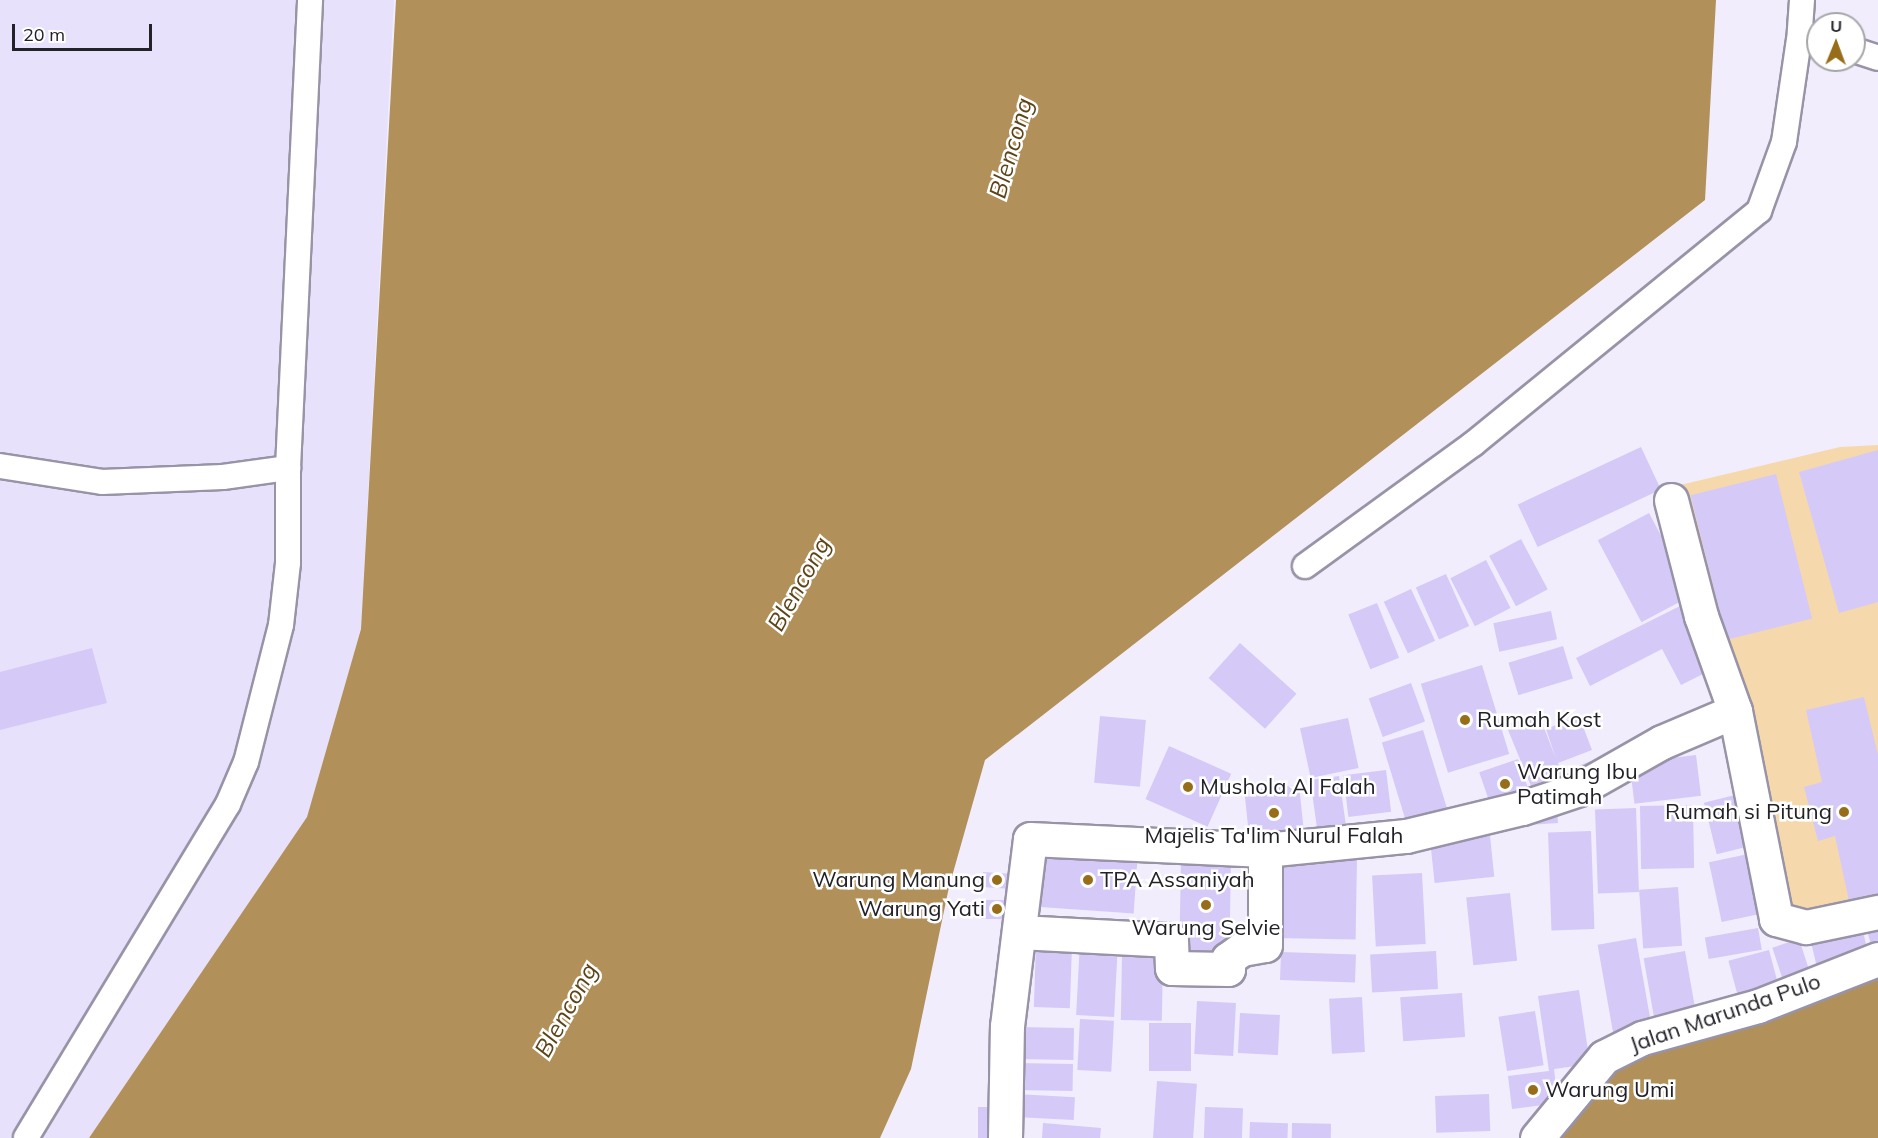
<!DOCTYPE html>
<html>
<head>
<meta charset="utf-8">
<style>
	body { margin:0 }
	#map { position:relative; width:1878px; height:1138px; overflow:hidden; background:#f1edfd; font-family:Mulish,sans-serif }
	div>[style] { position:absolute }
	.built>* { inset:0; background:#e8e1fc }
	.green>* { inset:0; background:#f5d9ac }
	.water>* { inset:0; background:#b19059 }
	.building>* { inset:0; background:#d5c9f8; transform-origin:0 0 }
	.roads { filter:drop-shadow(2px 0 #9893a6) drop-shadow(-2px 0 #9893a6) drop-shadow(0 2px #9893a6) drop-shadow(0 -2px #9893a6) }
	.lane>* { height:24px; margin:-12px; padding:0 12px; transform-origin:12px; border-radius:12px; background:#fff }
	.street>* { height:33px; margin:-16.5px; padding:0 16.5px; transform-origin:16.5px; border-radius:16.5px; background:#fff }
	.dots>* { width:16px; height:16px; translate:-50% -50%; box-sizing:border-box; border:3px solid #fff; border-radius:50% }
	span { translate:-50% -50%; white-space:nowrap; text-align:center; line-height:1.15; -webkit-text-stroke:5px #fff; paint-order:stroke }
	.poi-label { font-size:22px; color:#232229 }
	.left { translate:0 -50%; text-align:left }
	.right { translate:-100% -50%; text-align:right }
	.street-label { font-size:22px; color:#232229 }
	.water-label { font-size:24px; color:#5c4418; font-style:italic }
	.north { position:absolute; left:1806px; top:12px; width:60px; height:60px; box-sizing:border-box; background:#fff; border:2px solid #a7a7a9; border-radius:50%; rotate:1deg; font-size:16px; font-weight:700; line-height:24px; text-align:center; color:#232229 }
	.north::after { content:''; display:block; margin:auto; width:21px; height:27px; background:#976d19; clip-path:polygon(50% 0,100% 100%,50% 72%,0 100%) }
	.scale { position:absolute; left:12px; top:24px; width:140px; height:27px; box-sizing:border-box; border:3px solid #232229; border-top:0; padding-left:8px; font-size:18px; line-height:21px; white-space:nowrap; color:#232229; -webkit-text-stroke:4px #fff; paint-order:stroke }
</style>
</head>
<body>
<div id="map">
	<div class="built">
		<i style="clip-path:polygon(0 0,394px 0,361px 629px,307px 817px,89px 1138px,0 1138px)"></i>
	</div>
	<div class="green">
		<i style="clip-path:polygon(1878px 445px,1878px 903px,1785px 916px,1676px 486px,1840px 447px)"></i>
	</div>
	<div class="water">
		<i style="clip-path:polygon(396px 0,1716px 0,1705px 200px,985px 760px,949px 887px,911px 1069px,880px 1138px,89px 1138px,307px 817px,361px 629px)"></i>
		<i style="clip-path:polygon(1878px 969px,1878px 1138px,1550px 1138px,1601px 1065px,1718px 1022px,1753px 1025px,1759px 1010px)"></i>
	</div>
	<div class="building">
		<i style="left:1641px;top:447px;width:47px;height:136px;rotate:65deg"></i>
		<i style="clip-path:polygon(1878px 450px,1878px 602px,1839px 613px,1799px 472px)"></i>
		<i style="left:1776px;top:474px;width:149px;height:88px;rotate:76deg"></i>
		<i style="left:1649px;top:513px;width:93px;height:58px;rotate:62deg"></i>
		<i style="left:1521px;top:539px;width:57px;height:36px;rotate:62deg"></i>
		<i style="left:1486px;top:560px;width:54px;height:40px;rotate:63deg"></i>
		<i style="left:1446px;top:574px;width:57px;height:33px;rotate:66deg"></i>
		<i style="left:1411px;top:589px;width:57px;height:30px;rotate:65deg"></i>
		<i style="left:1377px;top:603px;width:59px;height:31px;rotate:68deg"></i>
		<i style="clip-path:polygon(1682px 605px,1715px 668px,1681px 685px,1662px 649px,1590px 686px,1576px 658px)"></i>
		<i style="left:1551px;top:611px;width:29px;height:59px;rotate:78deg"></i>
		<i style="left:1240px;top:643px;width:76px;height:47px;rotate:42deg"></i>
		<i style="left:1563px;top:646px;width:34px;height:57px;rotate:73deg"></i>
		<i style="clip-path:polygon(92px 648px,107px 703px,0 730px,0 672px)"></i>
		<i style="left:1482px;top:665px;width:93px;height:64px;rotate:73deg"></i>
		<i style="left:1411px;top:683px;width:41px;height:45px;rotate:70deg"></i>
		<i style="clip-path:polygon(1864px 697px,1878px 755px,1878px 894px,1849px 901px,1835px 836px,1818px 841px,1804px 787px,1822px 782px,1806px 710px)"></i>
		<i style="clip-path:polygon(1538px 712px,1556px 759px,1546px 729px,1579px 716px,1592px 750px,1558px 763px,1566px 783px,1535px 796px,1506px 725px)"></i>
		<i style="left:1100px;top:716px;width:46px;height:67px;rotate:5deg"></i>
		<i style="left:1348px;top:718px;width:51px;height:49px;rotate:78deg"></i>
		<i style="left:1423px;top:730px;width:84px;height:43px;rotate:73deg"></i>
		<i style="left:1169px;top:746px;width:68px;height:58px;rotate:24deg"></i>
		<i style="left:1696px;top:755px;width:41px;height:67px;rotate:83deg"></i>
		<i style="left:1518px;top:759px;width:39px;height:41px;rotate:71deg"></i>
		<i style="left:1591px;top:761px;width:14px;height:25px;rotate:69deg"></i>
		<i style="left:1386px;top:770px;width:42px;height:43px;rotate:83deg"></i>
		<i style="left:1339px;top:776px;width:61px;height:29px;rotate:82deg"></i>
		<i style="left:1299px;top:785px;width:51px;height:55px;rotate:84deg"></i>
		<i style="left:1735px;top:795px;width:53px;height:32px;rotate:76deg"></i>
		<i style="left:1693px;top:805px;width:63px;height:53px;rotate:89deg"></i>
		<i style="left:1636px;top:808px;width:84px;height:41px;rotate:88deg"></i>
		<i style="left:1557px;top:809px;width:14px;height:26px;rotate:86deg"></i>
		<i style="left:1591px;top:831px;width:98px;height:43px;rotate:88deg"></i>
		<i style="left:1490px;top:836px;width:41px;height:60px;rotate:84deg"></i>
		<i style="left:1041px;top:848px;width:97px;height:59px;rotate:4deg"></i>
		<i style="left:1753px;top:853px;width:61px;height:45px;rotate:78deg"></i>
		<i style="left:1181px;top:858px;width:50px;height:92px;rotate:1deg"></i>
		<i style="left:1276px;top:858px;width:81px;height:80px;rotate:1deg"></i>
		<i style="left:983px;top:872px;width:30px;height:15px;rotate:4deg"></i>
		<i style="left:1422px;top:873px;width:71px;height:50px;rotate:87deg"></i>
		<i style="left:1678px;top:887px;width:59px;height:39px;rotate:86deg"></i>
		<i style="left:1510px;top:893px;width:68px;height:44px;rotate:84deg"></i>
		<i style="left:981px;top:900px;width:32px;height:19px"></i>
		<i style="clip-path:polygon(1878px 924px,1878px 957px,1875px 959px,1866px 927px)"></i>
		<i style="left:1862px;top:927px;width:35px;height:53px;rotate:77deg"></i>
		<i style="left:1758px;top:928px;width:22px;height:54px;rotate:80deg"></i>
		<i style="left:1636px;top:938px;width:97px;height:39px;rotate:80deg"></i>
		<i style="left:1799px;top:939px;width:39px;height:28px;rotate:72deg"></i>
		<i style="left:1080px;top:941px;width:38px;height:74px;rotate:3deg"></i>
		<i style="left:1036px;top:945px;width:36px;height:62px;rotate:2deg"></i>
		<i style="left:1769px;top:950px;width:43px;height:42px;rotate:75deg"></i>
		<i style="left:1436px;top:951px;width:38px;height:66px;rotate:87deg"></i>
		<i style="left:1685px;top:951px;width:67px;height:42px;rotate:80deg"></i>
		<i style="left:1281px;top:952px;width:75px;height:28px;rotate:2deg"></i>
		<i style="left:1122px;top:954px;width:41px;height:66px;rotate:1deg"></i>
		<i style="clip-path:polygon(1579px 990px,1590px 1064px,1554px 1069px,1558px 1103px,1512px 1109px,1508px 1076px,1549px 1071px,1538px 996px)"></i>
		<i style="left:1462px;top:993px;width:44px;height:62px;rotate:86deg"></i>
		<i style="left:1362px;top:997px;width:55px;height:33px;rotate:87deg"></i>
		<i style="left:1197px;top:1001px;width:39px;height:53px;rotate:3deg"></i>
		<i style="left:1535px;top:1011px;width:55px;height:37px;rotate:81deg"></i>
		<i style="left:1240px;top:1013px;width:40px;height:40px;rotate:3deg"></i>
		<i style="left:1080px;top:1019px;width:34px;height:51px;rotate:3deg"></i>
		<i style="left:1149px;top:1023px;width:42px;height:48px"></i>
		<i style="left:1015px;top:1027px;width:59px;height:32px;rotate:1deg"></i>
		<i style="left:1016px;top:1063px;width:57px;height:27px;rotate:1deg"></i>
		<i style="left:1157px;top:1081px;width:40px;height:57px;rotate:4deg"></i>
		<i style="left:1015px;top:1094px;width:60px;height:23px;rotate:3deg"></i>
		<i style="left:1489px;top:1094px;width:37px;height:54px;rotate:88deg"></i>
		<i style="left:999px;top:1107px;width:31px;height:21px;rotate:90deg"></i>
		<i style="left:1205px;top:1107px;width:38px;height:31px;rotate:2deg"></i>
		<i style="left:1250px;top:1122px;width:38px;height:16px;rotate:2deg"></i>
		<i style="clip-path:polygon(1043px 1123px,1101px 1128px,1100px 1138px,1042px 1138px)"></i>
		<i style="left:1292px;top:1123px;width:39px;height:15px;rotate:1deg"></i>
	</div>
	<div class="roads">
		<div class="lane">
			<i style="left:1802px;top:0;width:32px;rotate:94deg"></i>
			<i style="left:1800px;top:32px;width:19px;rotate:18deg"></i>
			<i style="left:1854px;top:50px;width:25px;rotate:18deg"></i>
			<i style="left:0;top:466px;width:103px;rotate:8.9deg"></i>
			<i style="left:102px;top:482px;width:121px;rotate:-2.4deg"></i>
			<i style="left:223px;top:477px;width:66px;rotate:-7.9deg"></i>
			<i style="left:288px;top:468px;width:95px;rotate:90deg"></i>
			<i style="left:288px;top:563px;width:62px;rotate:96.4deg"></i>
			<i style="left:281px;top:625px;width:141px;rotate:104.3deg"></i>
			<i style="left:246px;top:762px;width:46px;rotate:113.2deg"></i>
			<i style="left:228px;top:804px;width:390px;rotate:121.2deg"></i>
			<i style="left:288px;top:468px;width:469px;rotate:-87.3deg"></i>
			<i style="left:1305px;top:566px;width:208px;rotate:-36deg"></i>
			<i style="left:1473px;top:444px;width:369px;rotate:-39.2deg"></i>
			<i style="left:1759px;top:211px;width:73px;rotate:-70.1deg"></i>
			<i style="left:1784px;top:142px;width:111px;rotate:-81.7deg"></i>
		</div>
		<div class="street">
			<i style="left:1671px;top:500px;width:120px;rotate:75.5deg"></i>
			<i style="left:1701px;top:616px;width:101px;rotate:70.3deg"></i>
			<i style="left:1019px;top:932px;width:152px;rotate:3deg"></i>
			<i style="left:1171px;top:940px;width:28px;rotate:88deg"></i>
			<i style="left:1172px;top:968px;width:56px;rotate:1deg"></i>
			<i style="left:1228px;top:969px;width:10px;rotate:-90deg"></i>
			<i style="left:1228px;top:959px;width:17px;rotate:-36deg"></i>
			<i style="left:1242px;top:949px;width:23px;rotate:-10deg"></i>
			<i style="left:1265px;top:945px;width:95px;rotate:-90deg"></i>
			<i style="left:1005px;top:1138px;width:112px;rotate:-89deg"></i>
			<i style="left:1007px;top:1026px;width:188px;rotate:-83deg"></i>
			<i style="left:1030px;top:839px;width:235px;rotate:2.7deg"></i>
			<i style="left:1265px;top:850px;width:142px;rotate:-5.7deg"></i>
			<i style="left:1406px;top:836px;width:119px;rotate:-13.6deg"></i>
			<i style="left:1522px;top:808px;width:60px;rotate:-18.4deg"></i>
			<i style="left:1579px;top:789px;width:95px;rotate:-29.5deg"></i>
			<i style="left:1662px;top:742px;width:79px;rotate:-23deg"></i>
			<i style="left:1735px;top:711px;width:212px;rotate:78.8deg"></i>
			<i style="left:1776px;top:919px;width:31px;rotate:15deg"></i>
			<i style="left:1806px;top:927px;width:74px;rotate:-11.8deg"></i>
			<i style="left:1537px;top:1138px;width:105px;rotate:-50.4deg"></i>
			<i style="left:1604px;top:1057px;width:42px;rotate:-26.6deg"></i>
			<i style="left:1642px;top:1038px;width:120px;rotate:-15.4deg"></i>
			<i style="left:1758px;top:1006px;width:129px;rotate:-21.4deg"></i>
		</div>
	</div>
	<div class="dots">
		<i style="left:1465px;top:720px;background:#976d19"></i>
		<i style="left:1505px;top:784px;background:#976d19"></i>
		<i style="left:1188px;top:787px;background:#976d19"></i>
		<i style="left:1844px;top:812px;background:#976d19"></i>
		<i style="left:1274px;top:813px;background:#976d19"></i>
		<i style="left:997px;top:880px;background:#976d19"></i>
		<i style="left:1088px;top:880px;background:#976d19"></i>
		<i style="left:1206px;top:905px;background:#976d19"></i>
		<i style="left:997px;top:909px;background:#976d19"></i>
		<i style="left:1533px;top:1090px;background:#976d19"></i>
	</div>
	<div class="poi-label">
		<span class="left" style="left:1477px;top:720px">Rumah Kost</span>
		<span class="left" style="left:1517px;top:784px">Warung Ibu<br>Patimah</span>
		<span class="left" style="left:1200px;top:787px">Mushola Al Falah</span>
		<span class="right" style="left:1832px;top:812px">Rumah si Pitung</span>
		<span style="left:1274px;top:836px">Majelis Ta'lim Nurul Falah</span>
		<span class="right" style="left:985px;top:880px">Warung Manung</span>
		<span class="left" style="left:1100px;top:880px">TPA Assaniyah</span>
		<span class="right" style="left:985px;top:909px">Warung Yati</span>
		<span style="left:1206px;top:928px">Warung Selvie</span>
		<span class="left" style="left:1545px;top:1090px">Warung Umi</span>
	</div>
	<div class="street-label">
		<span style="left:1725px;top:1013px;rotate:-19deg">Jalan Marunda Pulo</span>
	</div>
	<div class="water-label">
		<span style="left:1011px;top:148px;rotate:-74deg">Blencong</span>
		<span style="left:799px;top:584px;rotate:-61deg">Blencong</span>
		<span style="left:566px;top:1010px;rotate:-61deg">Blencong</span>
	</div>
	<div class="north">U</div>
	<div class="scale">20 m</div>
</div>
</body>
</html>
